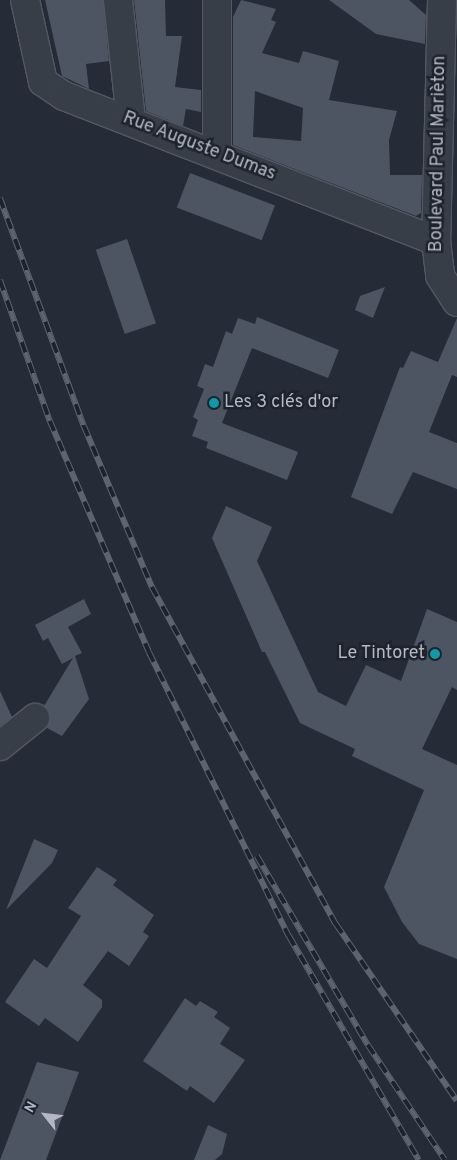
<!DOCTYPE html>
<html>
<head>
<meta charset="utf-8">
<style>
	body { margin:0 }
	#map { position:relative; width:457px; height:1160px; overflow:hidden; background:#252b37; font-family:Overpass,sans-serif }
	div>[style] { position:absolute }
	.building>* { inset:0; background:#4d5563; transform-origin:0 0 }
	.roads { filter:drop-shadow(1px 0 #535863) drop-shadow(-1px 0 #535863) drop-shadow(0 1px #535863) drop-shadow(0 -1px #535863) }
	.minor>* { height:28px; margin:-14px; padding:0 14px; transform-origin:14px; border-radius:14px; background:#383e48 }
	.rail>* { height:5.5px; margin-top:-2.75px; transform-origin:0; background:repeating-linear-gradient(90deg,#1d232d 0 11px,#5d6371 0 22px); box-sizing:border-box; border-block:1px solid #5d6371 }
	.dots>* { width:14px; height:14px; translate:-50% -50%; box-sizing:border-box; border:2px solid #1d232d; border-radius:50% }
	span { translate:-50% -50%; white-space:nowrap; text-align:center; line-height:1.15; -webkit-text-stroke:5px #1d232d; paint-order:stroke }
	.street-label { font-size:18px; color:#b3b8c4 }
	.poi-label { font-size:18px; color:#b3b8c4 }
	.left { translate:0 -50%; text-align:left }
	.right { translate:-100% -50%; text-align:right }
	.north { position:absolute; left:20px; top:1090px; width:50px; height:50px; -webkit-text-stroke:4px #1d232d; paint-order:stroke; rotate:299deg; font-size:14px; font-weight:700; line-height:20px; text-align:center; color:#b3b8c4 }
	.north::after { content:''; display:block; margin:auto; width:18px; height:22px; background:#b3b8c4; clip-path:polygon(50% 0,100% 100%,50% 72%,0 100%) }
</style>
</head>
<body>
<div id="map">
	<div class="building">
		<i style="clip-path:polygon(45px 0,103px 0,109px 61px,86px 64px,89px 89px,62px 76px)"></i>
		<i style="clip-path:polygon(134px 0,165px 0,166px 36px,182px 36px,175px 87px,201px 90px,201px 112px,186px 109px,183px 126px,146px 111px)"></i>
		<i style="clip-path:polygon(evenodd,241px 0,276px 9px,271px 20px,276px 22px,262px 53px,299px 63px,303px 51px,339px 61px,329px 100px,397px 111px,389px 140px,390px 175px,422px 175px,421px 213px,416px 216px,233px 145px,233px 17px,241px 0,255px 91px,303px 108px,301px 141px,253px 137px,255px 91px)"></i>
		<i style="clip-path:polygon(329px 0,409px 0,426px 15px,425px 44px,376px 34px)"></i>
		<i style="left:190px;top:173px;width:91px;height:37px;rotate:21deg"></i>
		<i style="left:127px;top:239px;width:89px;height:33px;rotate:71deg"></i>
		<i style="clip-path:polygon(385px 287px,373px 318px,355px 310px,360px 296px)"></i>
		<i style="clip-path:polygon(257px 317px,339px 350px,328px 378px,252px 348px,222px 423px,298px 452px,287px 480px,206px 448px,208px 442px,192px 436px,198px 420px,193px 417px,204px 389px,197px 386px,205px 364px,213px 367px,226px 331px,232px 334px,238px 318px,255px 324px)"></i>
		<i style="clip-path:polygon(457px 318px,457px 377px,452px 375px,429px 432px,457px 443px,457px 489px,413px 472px,392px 514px,351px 497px,400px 367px,403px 368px,411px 351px,438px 362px)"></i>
		<i style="clip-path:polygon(226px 506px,272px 527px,257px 561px,318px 692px,346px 706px,366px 665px,401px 681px,427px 609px,457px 622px,457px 690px,452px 687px,422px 749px,457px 765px,457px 959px,419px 944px,402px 922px,384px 887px,424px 790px,352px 756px,355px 749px,300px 723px,265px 652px,262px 652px,212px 538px)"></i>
		<i style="clip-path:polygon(84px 599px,91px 614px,68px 627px,82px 653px,75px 656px,89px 699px,62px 736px,47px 728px,50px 716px,44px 706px,73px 658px,62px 664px,48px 638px,43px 641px,35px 625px)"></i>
		<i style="clip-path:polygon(0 691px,12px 717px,0 726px)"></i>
		<i style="clip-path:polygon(34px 839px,58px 850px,52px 863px,6px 910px)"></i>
		<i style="clip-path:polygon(97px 867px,117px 880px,113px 885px,154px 915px,143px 932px,149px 936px,129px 966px,108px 951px,83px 985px,102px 1000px,102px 1007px,78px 1042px,45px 1018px,39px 1026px,5px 1002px,34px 959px,47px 968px,81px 916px,68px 908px)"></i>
		<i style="clip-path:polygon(185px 998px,196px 1006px,200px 1001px,218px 1012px,214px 1017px,230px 1028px,220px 1044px,245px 1060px,214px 1103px,190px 1086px,187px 1091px,143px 1061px)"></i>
		<i style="clip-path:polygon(37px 1062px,79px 1072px,46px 1160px,0 1160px)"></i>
		<i style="clip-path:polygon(208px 1125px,227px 1134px,222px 1154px,215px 1160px,194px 1160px)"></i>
	</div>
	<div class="roads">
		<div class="minor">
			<i style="left:25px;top:0;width:84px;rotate:77.6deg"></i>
			<i style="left:43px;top:82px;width:25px;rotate:34deg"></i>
			<i style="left:64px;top:96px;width:399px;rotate:21.3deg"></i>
			<i style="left:118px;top:0;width:121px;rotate:83.8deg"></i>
			<i style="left:442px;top:0;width:241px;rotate:91.4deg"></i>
			<i style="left:436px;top:241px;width:35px;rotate:83deg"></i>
			<i style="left:440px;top:276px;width:31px;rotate:57deg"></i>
			<i style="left:217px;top:153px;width:153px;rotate:-90deg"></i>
			<i style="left:0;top:746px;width:45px;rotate:-38.7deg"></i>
		</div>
	</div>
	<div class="rail">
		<i style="left:0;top:198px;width:243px;rotate:69.8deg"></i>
		<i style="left:84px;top:426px;width:175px;rotate:67.1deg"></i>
		<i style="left:152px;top:587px;width:384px;rotate:61.4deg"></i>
		<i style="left:336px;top:924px;width:214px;rotate:55.6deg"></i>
		<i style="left:0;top:280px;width:150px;rotate:70.5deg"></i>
		<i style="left:50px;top:421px;width:251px;rotate:66.8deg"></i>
		<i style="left:149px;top:652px;width:317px;rotate:63.8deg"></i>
		<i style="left:289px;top:936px;width:259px;rotate:59.9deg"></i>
		<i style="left:257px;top:856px;width:219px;rotate:59.6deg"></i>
		<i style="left:368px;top:1045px;width:138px;rotate:56.2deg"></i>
	</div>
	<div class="dots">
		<i style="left:214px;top:403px;background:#0f9aa8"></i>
		<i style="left:435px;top:654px;background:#0f9aa8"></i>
	</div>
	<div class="street-label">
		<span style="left:199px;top:147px;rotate:21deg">Rue Auguste Dumas</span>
		<span style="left:439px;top:154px;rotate:-89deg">Boulevard Paul Marièton</span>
	</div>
	<div class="poi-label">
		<span class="left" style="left:224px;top:403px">Les 3 clés d'or</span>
		<span class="right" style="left:425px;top:654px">Le Tintoret</span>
	</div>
	<div class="north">N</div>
</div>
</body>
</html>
